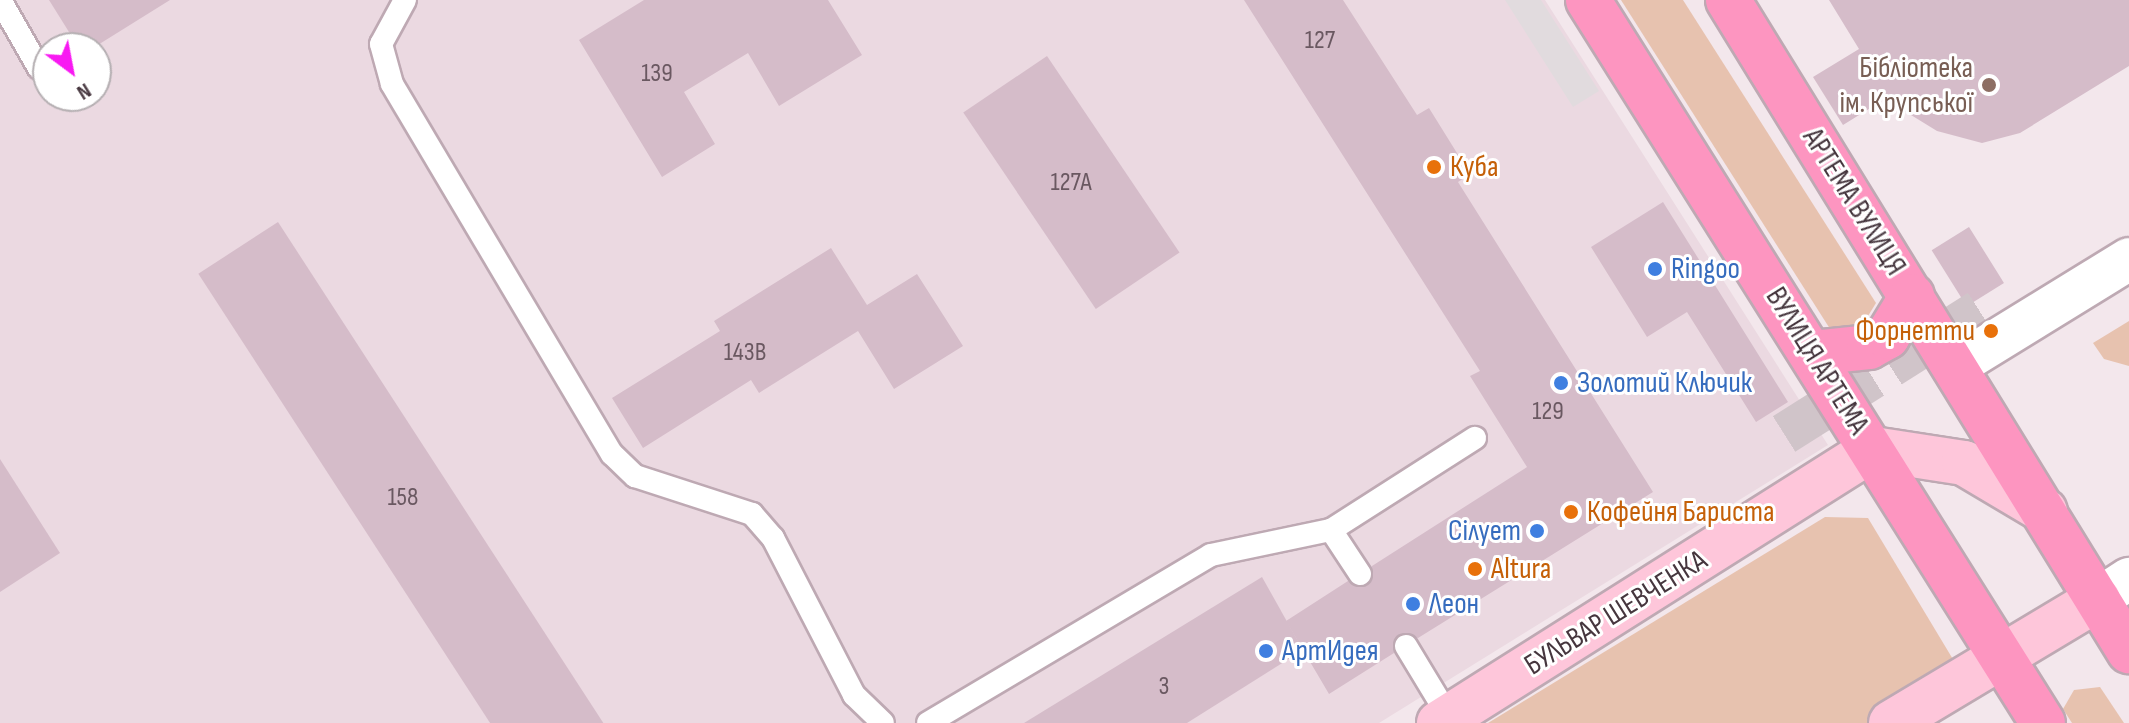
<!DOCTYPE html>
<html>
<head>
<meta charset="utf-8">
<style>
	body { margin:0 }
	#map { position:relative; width:2129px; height:723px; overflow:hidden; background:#f3e7ec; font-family:"Sofia Sans Condensed",sans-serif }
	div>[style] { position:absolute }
	.residential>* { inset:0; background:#ebd9e1 }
	.green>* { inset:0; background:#e7c2af }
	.parking>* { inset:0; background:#e1dbde }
	.building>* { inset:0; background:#d5bcc9; transform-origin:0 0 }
	.street-tunnel>* { height:42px; margin-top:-21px; transform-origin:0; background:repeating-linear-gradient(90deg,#d0c4c9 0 42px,transparent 0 63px) }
	.roads { filter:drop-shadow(2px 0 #bea9b3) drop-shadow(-2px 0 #bea9b3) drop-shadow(0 2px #bea9b3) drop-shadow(0 -2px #bea9b3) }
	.lane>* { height:22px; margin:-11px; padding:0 11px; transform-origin:11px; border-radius:11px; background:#fff }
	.street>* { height:42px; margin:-21px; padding:0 21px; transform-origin:21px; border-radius:21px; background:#fff }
	.secondary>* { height:44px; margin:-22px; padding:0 22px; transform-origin:22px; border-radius:22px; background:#fec6da }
	.primary>* { height:44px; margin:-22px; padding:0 22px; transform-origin:22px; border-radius:22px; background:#fd95c0 }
	.dots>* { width:22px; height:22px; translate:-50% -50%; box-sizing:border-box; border:4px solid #fff; border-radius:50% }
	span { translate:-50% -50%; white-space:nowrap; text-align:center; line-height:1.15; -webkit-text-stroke:6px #fff; paint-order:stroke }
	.number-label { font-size:26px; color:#6a5861 }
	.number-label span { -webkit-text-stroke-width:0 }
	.education-label { font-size:30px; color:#785e54 }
	.right { translate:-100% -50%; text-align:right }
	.food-label { font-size:30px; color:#c56008 }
	.left { translate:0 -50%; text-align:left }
	.street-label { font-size:30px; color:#46363e }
	.shop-label { font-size:30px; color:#366cbe }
	.north { position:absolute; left:32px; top:32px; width:80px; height:80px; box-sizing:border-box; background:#fff; border:2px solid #b5afb2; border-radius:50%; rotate:148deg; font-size:22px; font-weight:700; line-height:32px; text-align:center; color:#46363e }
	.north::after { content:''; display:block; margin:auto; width:28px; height:36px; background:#f819f2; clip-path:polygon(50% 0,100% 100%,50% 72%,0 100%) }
</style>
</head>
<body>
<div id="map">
	<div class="residential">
		<i style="clip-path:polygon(evenodd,0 0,1545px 0,1828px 445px,1379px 723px,0 723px,0 0,48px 48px,96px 48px,96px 96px,48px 96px,48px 48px)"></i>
	</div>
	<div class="green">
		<i style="clip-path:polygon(1621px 0,1683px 0,1876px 303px,1860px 329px,1832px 332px)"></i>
		<i style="clip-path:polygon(2129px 321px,2129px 366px,2104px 359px,2093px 343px)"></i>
		<i style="clip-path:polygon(1825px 517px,1868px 518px,1954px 661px,1881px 723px,1488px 723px)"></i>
		<i style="clip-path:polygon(2100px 687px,2124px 723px,2072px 723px,2063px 709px,2074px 690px)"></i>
	</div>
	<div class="parking">
		<i style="clip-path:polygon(1505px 0,1541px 0,1599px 91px,1573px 107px)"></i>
	</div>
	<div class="building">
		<i style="clip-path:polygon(49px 0,170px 0,93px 48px,79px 48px)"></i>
		<i style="clip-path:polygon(644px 0,828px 0,862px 55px,779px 106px,748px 53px,684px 92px,715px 144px,662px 177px,579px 40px)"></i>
		<i style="clip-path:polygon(1244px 0,1343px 0,1417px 115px,1429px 108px,1470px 174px,1458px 182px,1653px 492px,1418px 638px,1398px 635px,1394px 653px,1329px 694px,1286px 621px,1348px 581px,1367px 586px,1372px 566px,1527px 467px,1470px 376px,1480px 371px)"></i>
		<i style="clip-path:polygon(1829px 0,2129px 0,2129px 66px,2020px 133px,1982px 143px,1937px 131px,1885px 99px,1843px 125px,1813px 77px,1859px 49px)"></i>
		<i style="left:1047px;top:56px;width:237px;height:101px;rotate:56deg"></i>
		<i style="clip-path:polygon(1663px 202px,1788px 402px,1756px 422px,1687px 312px,1647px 337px,1591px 247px)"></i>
		<i style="left:278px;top:222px;width:599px;height:95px;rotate:57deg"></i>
		<i style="left:1969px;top:227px;width:66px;height:44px;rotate:58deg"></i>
		<i style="clip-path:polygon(831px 248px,867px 305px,917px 274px,963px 346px,894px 389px,858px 331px,759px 393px,751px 380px,643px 448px,612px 398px,720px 331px,714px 321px)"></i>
		<i style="clip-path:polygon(0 459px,60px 553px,0 592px)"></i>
		<i style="clip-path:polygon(1262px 577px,1303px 650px,1187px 723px,1024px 723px)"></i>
	</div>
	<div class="street-tunnel">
		<i style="left:1784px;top:434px;width:247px;rotate:-32.3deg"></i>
	</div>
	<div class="roads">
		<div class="lane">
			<i style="left:0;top:0;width:78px;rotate:60.2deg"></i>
			<i style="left:405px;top:0;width:50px;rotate:118.6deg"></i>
			<i style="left:381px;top:44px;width:41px;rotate:74.6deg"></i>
			<i style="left:392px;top:84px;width:430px;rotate:59.3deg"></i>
			<i style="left:612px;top:454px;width:32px;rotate:44deg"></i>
			<i style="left:635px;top:476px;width:123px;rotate:18deg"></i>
			<i style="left:752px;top:514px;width:32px;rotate:49deg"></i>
			<i style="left:773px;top:538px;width:177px;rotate:62.7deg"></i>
			<i style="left:854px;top:695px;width:40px;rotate:44deg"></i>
			<i style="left:1360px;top:574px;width:53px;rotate:-123.4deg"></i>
			<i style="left:1331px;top:530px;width:171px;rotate:-32.6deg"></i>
			<i style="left:1406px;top:646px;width:83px;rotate:58.8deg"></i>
			<i style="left:928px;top:723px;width:329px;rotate:-30.7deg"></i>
			<i style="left:1211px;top:555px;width:123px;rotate:-11.8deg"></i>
		</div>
		<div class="street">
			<i style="left:1957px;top:365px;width:202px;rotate:-31.6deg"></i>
			<i style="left:2098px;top:599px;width:37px;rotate:-33deg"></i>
		</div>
		<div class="secondary">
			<i style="left:1439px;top:723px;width:513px;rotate:-32.27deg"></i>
			<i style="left:1873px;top:449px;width:92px;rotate:8.7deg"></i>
			<i style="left:1964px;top:463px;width:94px;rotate:30.7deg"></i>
			<i style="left:1891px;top:723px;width:241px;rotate:-30.9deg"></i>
		</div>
		<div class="primary">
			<i style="left:1588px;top:0;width:854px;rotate:57.82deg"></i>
			<i style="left:1728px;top:0;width:765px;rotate:58.37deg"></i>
			<i style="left:1812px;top:353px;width:57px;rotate:-6deg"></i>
			<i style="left:1869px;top:347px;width:21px;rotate:-29deg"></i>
			<i style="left:1887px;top:337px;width:48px;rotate:-58.6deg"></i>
		</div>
	</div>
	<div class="dots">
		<i style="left:1989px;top:85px;background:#8d6e63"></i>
		<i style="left:1434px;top:167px;background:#e8710a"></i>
		<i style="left:1655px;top:269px;background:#3f7fe0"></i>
		<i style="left:1991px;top:331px;background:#e8710a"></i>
		<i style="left:1561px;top:383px;background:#3f7fe0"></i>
		<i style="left:1571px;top:512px;background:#e8710a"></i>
		<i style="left:1537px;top:531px;background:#3f7fe0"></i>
		<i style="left:1475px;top:569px;background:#e8710a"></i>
		<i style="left:1413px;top:604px;background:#3f7fe0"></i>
		<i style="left:1266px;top:651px;background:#3f7fe0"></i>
	</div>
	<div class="number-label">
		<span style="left:1320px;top:41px">127</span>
		<span style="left:657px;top:74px">139</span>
		<span style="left:1071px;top:183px">127А</span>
		<span style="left:745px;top:353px">143В</span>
		<span style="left:1548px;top:412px">129</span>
		<span style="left:403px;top:498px">158</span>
		<span style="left:1164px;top:687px">3</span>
	</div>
	<div class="education-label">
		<span class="right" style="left:1973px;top:85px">Бібліотека<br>ім. Крупської</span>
	</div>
	<div class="food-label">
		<span class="left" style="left:1450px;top:167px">Куба</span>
		<span class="right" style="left:1975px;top:331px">Форнетти</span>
		<span class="left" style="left:1587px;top:512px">Кофейня Бариста</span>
		<span class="left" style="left:1491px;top:569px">Altura</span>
	</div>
	<div class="street-label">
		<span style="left:1854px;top:202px;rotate:58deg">АРТЕМА ВУЛИЦЯ</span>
		<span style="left:1817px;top:361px;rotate:58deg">ВУЛИЦЯ АРТЕМА</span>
		<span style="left:1616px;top:613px;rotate:-32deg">БУЛЬВАР ШЕВЧЕНКА</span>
	</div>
	<div class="shop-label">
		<span class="left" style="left:1671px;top:269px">Ringoo</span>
		<span class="left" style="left:1577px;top:383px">Золотий Ключик</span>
		<span class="right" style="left:1521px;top:531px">Сілует</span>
		<span class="left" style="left:1429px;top:604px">Леон</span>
		<span class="left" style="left:1282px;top:651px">АртИдея</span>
	</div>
	<div class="north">N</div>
</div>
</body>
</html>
